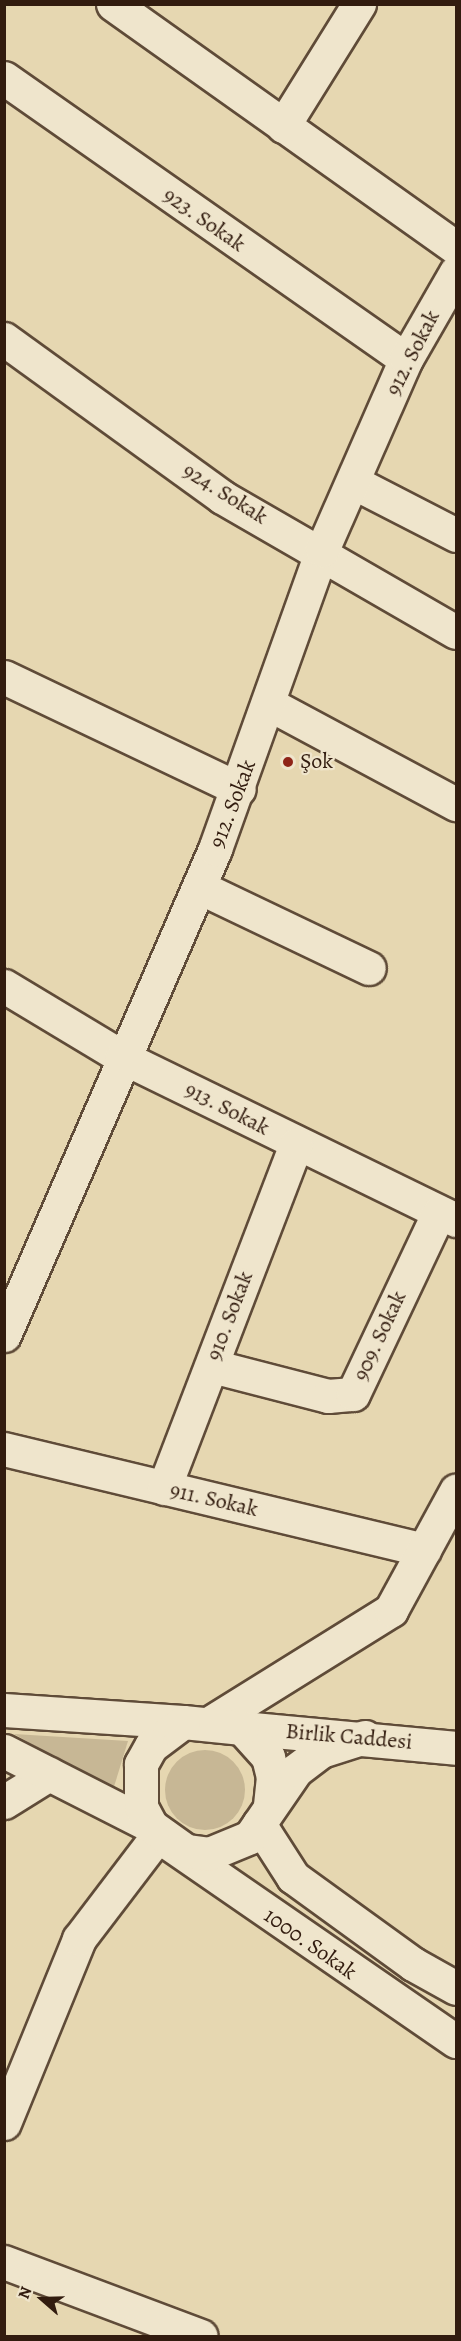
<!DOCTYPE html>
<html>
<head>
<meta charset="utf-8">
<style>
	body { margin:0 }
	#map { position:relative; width:461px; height:2341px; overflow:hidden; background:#e6d7b1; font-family:Alegreya,serif }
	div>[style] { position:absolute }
	.green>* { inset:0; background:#c7b795 }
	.round { border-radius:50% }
	.roads { filter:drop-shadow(2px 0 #5f4b38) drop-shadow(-2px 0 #5f4b38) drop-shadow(0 2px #5f4b38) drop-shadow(0 -2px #5f4b38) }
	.minor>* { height:33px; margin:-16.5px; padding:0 16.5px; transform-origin:16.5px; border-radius:16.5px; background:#efe5cc }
	.tertiary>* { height:33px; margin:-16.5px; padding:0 16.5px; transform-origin:16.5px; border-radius:16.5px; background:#efe5cc }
	.secondary>* { height:33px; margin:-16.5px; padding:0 16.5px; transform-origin:16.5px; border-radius:16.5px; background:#efe5cc }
	.dots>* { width:16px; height:16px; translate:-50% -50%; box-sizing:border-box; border:3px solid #efe5cc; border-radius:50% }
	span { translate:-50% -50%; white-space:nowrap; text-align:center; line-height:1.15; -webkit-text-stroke:4.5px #efe5cc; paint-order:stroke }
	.street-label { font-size:22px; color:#321c0f }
	.poi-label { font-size:22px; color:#321c0f }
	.left { translate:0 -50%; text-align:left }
	.frame { position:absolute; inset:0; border:6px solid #321c0f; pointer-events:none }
	.north { position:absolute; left:12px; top:2269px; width:60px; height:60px; -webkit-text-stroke:4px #efe5cc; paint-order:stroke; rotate:290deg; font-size:16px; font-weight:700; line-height:24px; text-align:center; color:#321c0f }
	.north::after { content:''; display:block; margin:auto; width:21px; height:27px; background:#321c0f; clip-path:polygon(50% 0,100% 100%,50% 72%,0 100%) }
</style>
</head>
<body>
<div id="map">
	<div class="green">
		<i style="clip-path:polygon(14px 1734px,128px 1741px,113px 1790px)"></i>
		<i class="round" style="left:165px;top:1750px;width:80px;height:80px"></i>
	</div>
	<div class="roads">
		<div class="minor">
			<i style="left:113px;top:4px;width:421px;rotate:35.4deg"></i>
			<i style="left:4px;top:78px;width:490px;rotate:35deg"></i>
			<i style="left:283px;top:126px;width:144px;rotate:-58.1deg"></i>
			<i style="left:4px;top:339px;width:269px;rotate:35.9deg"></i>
			<i style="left:222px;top:497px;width:270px;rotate:30deg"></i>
			<i style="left:355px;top:483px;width:114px;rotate:27.2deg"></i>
			<i style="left:4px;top:677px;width:260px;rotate:25.5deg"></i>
			<i style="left:271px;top:705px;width:210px;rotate:28.2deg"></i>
			<i style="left:199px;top:887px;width:188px;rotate:25.5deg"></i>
			<i style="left:4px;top:986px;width:138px;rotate:31deg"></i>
			<i style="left:122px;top:1057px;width:372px;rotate:26deg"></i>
			<i style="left:4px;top:1335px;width:530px;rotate:-66.53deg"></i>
			<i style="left:215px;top:849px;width:318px;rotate:-70.3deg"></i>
			<i style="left:322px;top:550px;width:209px;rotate:-66.3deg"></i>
			<i style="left:406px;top:359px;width:100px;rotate:-60.1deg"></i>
			<i style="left:212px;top:1366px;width:120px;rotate:14.5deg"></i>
			<i style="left:328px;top:1396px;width:25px;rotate:-5deg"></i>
			<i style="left:353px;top:1394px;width:201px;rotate:-64.7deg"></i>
			<i style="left:4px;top:1449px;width:432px;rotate:13.5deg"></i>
			<i style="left:164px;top:1488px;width:368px;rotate:-69deg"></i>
			<i style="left:213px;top:1721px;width:210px;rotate:-31.9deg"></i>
			<i style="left:391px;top:1610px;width:136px;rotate:-61.4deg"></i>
			<i style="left:4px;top:1802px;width:53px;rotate:-31.9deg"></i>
			<i style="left:4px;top:2123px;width:199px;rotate:-67.8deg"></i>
			<i style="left:79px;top:1939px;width:132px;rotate:-52.7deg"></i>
			<i style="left:4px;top:2262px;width:210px;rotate:20.6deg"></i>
		</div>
		<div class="tertiary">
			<i style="left:259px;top:1824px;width:63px;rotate:57.3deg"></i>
			<i style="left:293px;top:1877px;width:148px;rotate:35.9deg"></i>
			<i style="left:413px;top:1964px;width:49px;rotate:29.2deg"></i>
			<i style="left:170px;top:1844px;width:347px;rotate:34.6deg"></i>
		</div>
		<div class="secondary">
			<i style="left:4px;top:1710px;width:179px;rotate:3.8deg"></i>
			<i style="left:242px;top:1728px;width:215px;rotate:5.3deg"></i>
			<i style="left:4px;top:1751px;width:165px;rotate:27deg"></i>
			<i style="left:270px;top:1805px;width:28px;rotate:-84deg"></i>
			<i style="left:273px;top:1777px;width:21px;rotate:-104deg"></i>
			<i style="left:268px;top:1757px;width:39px;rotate:-132deg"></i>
			<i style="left:242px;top:1728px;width:59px;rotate:-174.2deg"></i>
			<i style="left:183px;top:1722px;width:40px;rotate:143deg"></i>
			<i style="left:151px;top:1746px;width:21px;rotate:119deg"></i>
			<i style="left:141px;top:1764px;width:43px;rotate:90deg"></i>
			<i style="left:141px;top:1807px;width:21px;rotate:62deg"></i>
			<i style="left:151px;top:1826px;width:43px;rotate:35.5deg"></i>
			<i style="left:186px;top:1851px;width:23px;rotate:7deg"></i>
			<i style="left:209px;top:1854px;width:44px;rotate:-22.5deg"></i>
			<i style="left:250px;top:1837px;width:81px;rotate:-55.5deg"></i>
			<i style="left:296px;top:1770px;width:31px;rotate:-37deg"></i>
			<i style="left:321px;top:1751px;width:46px;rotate:-17.7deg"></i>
		</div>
	</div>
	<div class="dots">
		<i style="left:288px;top:762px;background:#8f2418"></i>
	</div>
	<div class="street-label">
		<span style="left:204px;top:220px;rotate:35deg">923. Sokak</span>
		<span style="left:413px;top:353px;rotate:-63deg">912. Sokak</span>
		<span style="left:225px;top:494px;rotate:32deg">924. Sokak</span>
		<span style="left:233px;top:804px;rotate:-69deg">912. Sokak</span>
		<span style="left:227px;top:1109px;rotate:27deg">913. Sokak</span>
		<span style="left:230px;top:1316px;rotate:-69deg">910. Sokak</span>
		<span style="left:380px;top:1336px;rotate:-65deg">909. Sokak</span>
		<span style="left:214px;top:1500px;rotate:13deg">911. Sokak</span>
		<span style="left:349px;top:1737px;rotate:5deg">Birlik Caddesi</span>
		<span style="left:310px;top:1944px;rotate:35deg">1000. Sokak</span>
	</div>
	<div class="poi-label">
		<span class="left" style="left:300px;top:762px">Şok</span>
	</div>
	<div class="frame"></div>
	<div class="north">N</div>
</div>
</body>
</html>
